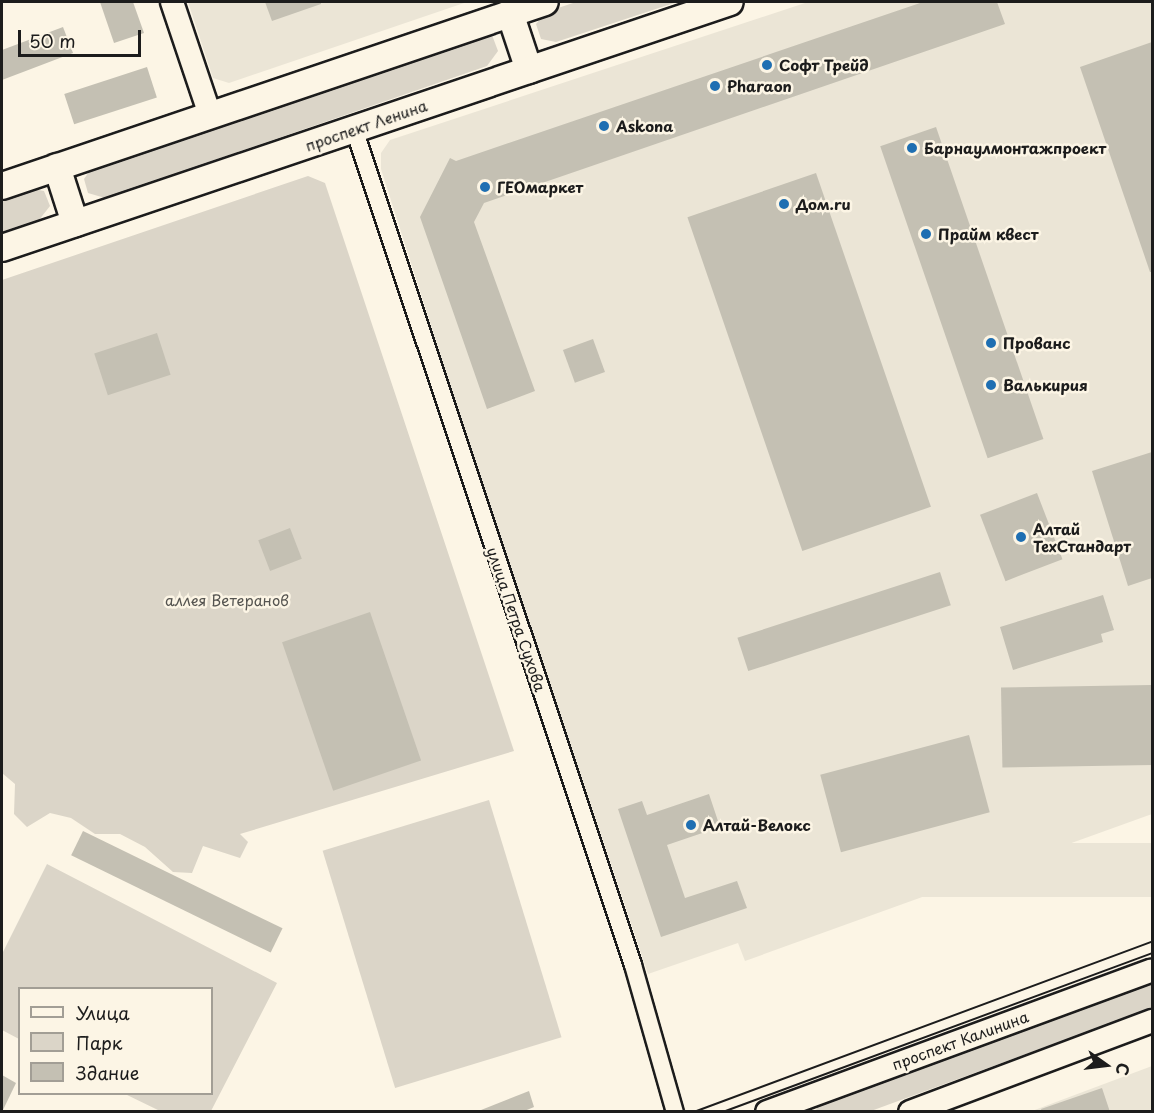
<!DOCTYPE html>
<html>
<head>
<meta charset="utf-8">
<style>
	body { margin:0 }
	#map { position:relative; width:1154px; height:1113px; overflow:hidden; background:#fcf5e5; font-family:"Playpen Sans",sans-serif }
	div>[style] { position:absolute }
	.built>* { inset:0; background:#ebe5d6; transform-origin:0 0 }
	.green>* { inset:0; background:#dbd5c8; transform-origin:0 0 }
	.building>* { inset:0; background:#c4c0b3; transform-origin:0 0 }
	.roads { filter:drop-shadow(2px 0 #1c1c1c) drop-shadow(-2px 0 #1c1c1c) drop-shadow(0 2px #1c1c1c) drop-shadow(0 -2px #1c1c1c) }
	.street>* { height:16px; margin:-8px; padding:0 8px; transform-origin:8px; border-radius:8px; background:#fcf5e5 }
	.secondary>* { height:22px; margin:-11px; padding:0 11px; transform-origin:11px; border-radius:11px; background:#fcf5e5 }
	.primary>* { height:26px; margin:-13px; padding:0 13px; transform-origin:13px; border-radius:13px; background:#fcf5e5 }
	.tram>* { height:1.5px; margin:-0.75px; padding:0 0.75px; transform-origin:0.75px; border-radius:0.75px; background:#1c1c1c }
	.dots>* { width:16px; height:16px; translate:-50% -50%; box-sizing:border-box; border:3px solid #fcf5e5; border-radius:50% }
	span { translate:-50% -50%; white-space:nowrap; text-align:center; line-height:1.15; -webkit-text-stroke:5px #fcf5e5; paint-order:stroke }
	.poi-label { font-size:15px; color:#1c1c1c; font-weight:700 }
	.left { translate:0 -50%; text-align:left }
	.street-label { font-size:15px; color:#1c1c1c }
	.park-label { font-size:15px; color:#555450 }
	.frame { position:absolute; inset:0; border:3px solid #1c1c1c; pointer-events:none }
	.legend { position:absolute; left:18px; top:987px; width:195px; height:108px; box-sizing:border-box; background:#fcf5e5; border:2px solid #a29e95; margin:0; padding:8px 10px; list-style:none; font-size:18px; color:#1c1c1c }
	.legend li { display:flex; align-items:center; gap:12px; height:30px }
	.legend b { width:30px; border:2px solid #a29e95 }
	.north { position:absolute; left:1076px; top:1035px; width:60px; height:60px; -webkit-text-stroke:4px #fcf5e5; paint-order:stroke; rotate:104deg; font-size:16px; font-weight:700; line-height:24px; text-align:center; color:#1c1c1c }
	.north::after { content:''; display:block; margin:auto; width:21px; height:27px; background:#1c1c1c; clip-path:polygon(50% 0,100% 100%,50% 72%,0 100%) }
	.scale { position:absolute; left:18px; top:30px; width:123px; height:27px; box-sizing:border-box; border:3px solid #1c1c1c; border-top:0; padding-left:8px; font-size:18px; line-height:21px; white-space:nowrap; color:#1c1c1c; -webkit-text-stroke:4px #fcf5e5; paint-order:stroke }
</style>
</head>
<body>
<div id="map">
	<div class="built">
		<i style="clip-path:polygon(188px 2px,467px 2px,229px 83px,213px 78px)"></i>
		<i style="clip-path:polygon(808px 2px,1152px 2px,1152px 814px,745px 961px,738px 943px,648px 974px,464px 429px,381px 169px,381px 153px,390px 140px)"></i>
		<i style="left:1152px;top:843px;width:54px;height:414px;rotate:90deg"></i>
		<i style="clip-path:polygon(1152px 1066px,1152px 1111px,1032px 1111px)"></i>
	</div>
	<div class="green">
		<i style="clip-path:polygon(576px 2px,677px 2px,556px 42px,541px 39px,536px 24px,546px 12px)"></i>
		<i style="clip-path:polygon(475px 34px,492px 35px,498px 51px,487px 66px,105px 198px,88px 193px,84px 179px,93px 166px)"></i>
		<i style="clip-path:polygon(308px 176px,325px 183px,514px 751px,240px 834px,248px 842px,240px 858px,203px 846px,192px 873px,173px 872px,145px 847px,120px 834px,95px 834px,71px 818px,50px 813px,27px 827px,14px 814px,15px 784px,2px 773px,2px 280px)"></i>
		<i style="clip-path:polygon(28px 188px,44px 191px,50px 206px,39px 220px,2px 232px,2px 197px)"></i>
		<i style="left:489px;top:800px;width:248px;height:174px;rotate:73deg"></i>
		<i style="clip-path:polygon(47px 864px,277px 983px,211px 1111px,160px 1111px,125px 1094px,212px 1094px,212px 988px,20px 988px,19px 1039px,2px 1030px,2px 954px)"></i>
		<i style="clip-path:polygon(1152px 981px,1152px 1008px,871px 1111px,816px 1112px,817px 1105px)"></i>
	</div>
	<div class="building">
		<i style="clip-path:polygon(100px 2px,133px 2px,144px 33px,114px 43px)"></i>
		<i style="clip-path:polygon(265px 2px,321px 2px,321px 4px,272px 21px)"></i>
		<i style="clip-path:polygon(923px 2px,997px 2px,1005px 24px,484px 203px,474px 222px,535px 391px,487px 409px,420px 217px,450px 158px,456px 161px)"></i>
		<i style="clip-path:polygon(63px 27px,73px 53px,2px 80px,2px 50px)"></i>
		<i style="clip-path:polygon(1152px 42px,1152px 272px,1150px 272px,1080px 67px)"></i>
		<i style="left:147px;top:67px;width:32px;height:87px;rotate:72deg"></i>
		<i style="left:936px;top:127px;width:330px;height:59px;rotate:71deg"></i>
		<i style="left:816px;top:173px;width:353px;height:136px;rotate:71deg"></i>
		<i style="left:157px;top:333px;width:44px;height:66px;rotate:72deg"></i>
		<i style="left:593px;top:339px;width:35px;height:32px;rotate:70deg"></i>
		<i style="clip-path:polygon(1152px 452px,1152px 578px,1128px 586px,1092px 471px)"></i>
		<i style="left:1037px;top:493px;width:71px;height:61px;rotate:69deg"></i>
		<i style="left:290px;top:528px;width:33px;height:34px;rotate:69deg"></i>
		<i style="left:940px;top:572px;width:35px;height:213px;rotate:72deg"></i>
		<i style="clip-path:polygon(1103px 595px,1114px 630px,1101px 634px,1103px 642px,1013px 670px,1000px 627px)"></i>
		<i style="left:370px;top:612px;width:157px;height:93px;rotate:71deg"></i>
		<i style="left:1151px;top:685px;width:80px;height:150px;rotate:89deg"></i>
		<i style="left:969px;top:735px;width:80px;height:154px;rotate:75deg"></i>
		<i style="clip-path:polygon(709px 794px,720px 827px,667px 845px,685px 898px,737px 881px,747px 908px,661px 937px,618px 809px,642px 801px,647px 815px)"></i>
		<i style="left:83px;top:831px;width:222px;height:27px;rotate:26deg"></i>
		<i style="clip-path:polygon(2px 1075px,16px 1083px,2px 1112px)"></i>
		<i style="clip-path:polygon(1102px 1088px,1110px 1112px,1042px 1112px,1041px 1109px)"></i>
		<i style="clip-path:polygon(529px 1091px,534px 1107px,522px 1112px,476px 1112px)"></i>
	</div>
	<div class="roads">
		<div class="street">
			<i style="left:354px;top:129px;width:881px;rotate:71.54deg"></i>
			<i style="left:633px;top:965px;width:153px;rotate:74.1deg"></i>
		</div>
		<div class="secondary">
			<i style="left:172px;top:2px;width:119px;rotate:71.4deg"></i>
			<i style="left:767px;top:1112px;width:410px;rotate:-20.2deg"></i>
			<i style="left:910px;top:1112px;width:259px;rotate:-20.6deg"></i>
		</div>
		<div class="primary">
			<i style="left:510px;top:13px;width:60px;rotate:71.6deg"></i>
			<i style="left:57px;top:167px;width:59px;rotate:72.2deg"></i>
			<i style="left:2px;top:186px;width:573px;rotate:-18.72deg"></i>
			<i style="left:2px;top:248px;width:768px;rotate:-18.67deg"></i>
		</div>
	</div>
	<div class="tram">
		<i style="left:694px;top:1112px;width:489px;rotate:-20.4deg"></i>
		<i style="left:723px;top:1112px;width:458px;rotate:-20.3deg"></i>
	</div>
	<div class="dots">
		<i style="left:767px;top:65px;background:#1f6fb2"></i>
		<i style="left:715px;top:86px;background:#1f6fb2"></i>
		<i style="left:604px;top:126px;background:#1f6fb2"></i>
		<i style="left:912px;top:148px;background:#1f6fb2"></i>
		<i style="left:485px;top:187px;background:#1f6fb2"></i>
		<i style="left:784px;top:204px;background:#1f6fb2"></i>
		<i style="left:926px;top:234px;background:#1f6fb2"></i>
		<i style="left:991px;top:343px;background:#1f6fb2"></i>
		<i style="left:991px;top:385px;background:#1f6fb2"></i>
		<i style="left:1021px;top:537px;background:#1f6fb2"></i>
		<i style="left:691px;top:825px;background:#1f6fb2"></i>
	</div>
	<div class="poi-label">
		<span class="left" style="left:779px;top:65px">Софт Трейд</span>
		<span class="left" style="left:727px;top:86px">Pharaon</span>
		<span class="left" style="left:616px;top:126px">Askona</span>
		<span class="left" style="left:924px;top:148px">Барнаулмонтажпроект</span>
		<span class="left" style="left:497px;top:187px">ГЕОмаркет</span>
		<span class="left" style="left:796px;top:204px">Дом.ru</span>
		<span class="left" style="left:938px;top:234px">Прайм квест</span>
		<span class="left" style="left:1003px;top:343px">Прованс</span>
		<span class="left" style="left:1003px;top:385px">Валькирия</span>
		<span class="left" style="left:1033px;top:537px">Алтай<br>ТехСтандарт</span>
		<span class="left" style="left:703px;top:825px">Алтай-Велокс</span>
	</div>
	<div class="street-label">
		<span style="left:366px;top:125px;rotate:-19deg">проспект Ленина</span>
		<span style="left:517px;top:619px;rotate:71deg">улица Петра Сухова</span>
		<span style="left:960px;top:1040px;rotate:-20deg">проспект Калинина</span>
	</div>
	<div class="park-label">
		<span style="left:227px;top:600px">аллея Ветеранов</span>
	</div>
	<div class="frame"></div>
	<ul class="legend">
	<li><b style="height:8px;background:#fcf5e5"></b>Улица</li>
	<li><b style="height:16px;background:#dbd5c8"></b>Парк</li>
	<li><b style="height:16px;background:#c4c0b3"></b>Здание</li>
	</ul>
	<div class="north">С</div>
	<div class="scale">50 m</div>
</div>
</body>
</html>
